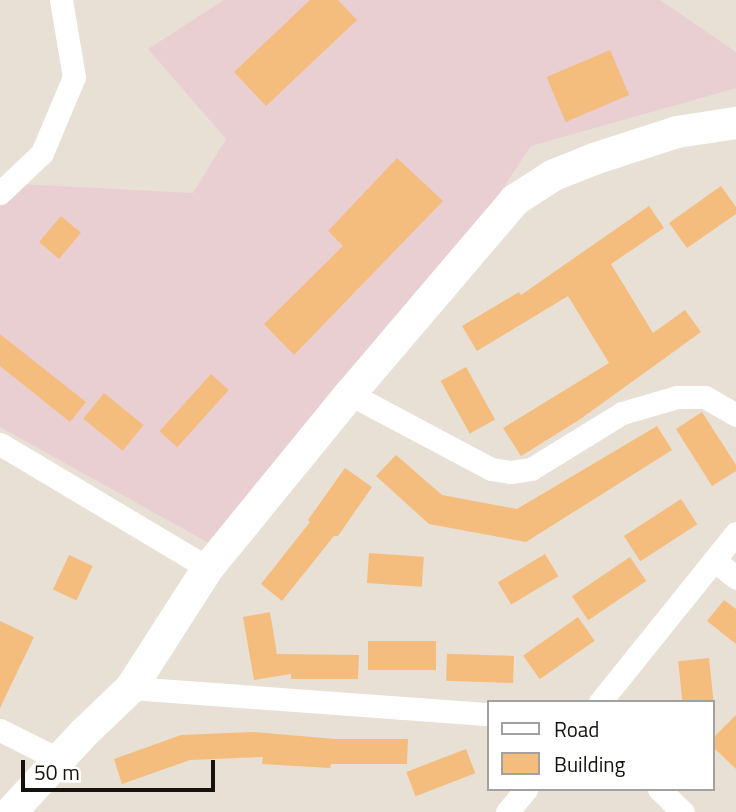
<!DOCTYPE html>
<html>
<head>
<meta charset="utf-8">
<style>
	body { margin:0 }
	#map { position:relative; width:736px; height:812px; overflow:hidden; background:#e8dfd5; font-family:"Titillium Web",sans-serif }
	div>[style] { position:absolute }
	.industrial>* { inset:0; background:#eacfd2 }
	.building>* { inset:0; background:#f4bd7d; transform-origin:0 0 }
	.street>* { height:23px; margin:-11.5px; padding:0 11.5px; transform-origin:11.5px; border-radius:11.5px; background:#fff }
	.secondary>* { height:32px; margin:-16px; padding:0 16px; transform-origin:16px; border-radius:16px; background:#fff }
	span { translate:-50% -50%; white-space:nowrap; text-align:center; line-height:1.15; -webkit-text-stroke:5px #fff; paint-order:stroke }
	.legend { position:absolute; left:487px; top:700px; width:228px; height:91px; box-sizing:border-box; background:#fff; border:2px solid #a2a19f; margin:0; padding:9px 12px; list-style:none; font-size:21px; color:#16130f }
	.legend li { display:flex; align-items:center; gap:14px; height:35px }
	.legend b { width:35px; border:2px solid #a2a19f }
	.scale { position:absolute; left:21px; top:760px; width:194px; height:32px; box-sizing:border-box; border:4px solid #16130f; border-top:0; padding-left:9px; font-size:21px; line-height:24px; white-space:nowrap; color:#16130f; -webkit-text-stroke:5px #fff; paint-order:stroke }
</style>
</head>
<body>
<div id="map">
	<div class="industrial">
		<i style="clip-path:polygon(224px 0,660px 0,736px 52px,736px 88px,531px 146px,446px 273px,225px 552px,0 427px,0 183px,193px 193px,226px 139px,148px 49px)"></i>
	</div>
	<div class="building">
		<i style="clip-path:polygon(310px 0,338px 0,357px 20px,266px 106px,234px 72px)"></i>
		<i style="left:610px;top:50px;width:49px;height:69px;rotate:67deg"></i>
		<i style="clip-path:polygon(397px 158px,443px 201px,294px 355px,264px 324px,343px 246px,328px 231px)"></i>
		<i style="clip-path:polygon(721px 186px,736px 207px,736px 214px,687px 248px,669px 223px)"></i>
		<i style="clip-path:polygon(649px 206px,664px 228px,611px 264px,653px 333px,685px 310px,701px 332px,579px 420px,521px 456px,503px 428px,609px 363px,568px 296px,477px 351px,462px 326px,519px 292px,521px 295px)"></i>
		<i style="left:61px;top:216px;width:26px;height:34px;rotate:40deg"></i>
		<i style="clip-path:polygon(0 334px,86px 402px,70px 422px,0 366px)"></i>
		<i style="left:466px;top:367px;width:60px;height:29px;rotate:61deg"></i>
		<i style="left:211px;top:374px;width:24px;height:77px;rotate:42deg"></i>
		<i style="left:104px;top:393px;width:51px;height:33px;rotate:39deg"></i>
		<i style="clip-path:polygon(702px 412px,736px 465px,736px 471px,712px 486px,676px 429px)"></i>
		<i style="clip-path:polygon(657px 426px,672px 450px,526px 542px,429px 524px,376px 476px,396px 455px,442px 495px,517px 509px)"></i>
		<i style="clip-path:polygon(345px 468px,372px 487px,338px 536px,334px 536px,282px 601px,261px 584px,310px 522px,308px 520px)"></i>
		<i style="left:681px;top:499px;width:30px;height:68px;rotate:57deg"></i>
		<i style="left:369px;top:553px;width:55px;height:30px;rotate:4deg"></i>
		<i style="left:545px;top:554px;width:26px;height:55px;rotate:59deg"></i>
		<i style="left:69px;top:555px;width:26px;height:38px;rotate:25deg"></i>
		<i style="left:630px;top:557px;width:29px;height:70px;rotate:56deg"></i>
		<i style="clip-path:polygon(724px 600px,736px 609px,736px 644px,707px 621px)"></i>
		<i style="clip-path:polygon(270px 612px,277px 654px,359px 655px,358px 679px,291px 679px,291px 674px,254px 680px,243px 617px)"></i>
		<i style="left:578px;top:617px;width:29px;height:67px;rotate:55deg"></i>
		<i style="clip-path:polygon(0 621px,34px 637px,0 708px)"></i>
		<i style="left:436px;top:641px;width:29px;height:68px;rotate:90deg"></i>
		<i style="left:514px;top:656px;width:27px;height:67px;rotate:92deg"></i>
		<i style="left:709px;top:658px;width:44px;height:31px;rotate:84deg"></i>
		<i style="clip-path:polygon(736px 715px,736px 769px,713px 747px,713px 738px)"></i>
		<i style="clip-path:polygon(253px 732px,335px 739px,408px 739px,407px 764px,331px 764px,330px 768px,262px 764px,263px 757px,190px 760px,122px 784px,114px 759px,181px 735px)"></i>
		<i style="left:466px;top:749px;width:26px;height:64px;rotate:69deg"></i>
	</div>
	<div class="street">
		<i style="left:0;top:193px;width:58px;rotate:-43.6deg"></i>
		<i style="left:42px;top:153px;width:82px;rotate:-67.2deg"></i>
		<i style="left:74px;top:77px;width:78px;rotate:-99.6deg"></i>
		<i style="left:350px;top:394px;width:160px;rotate:28deg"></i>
		<i style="left:491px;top:469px;width:19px;rotate:9deg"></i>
		<i style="left:510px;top:472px;width:21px;rotate:-8deg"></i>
		<i style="left:531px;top:469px;width:107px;rotate:-31.6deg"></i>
		<i style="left:622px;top:413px;width:57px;rotate:-16.2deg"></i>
		<i style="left:677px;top:397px;width:28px"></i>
		<i style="left:705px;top:397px;width:36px;rotate:30deg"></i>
		<i style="left:0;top:444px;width:242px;rotate:30.8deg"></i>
		<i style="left:714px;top:560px;width:28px;rotate:39deg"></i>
		<i style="left:131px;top:688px;width:359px;rotate:4.2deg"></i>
		<i style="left:600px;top:702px;width:217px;rotate:-51.2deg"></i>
		<i style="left:0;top:730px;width:65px;rotate:26.6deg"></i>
		<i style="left:659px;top:789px;width:33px;rotate:44deg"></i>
		<i style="left:507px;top:812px;width:30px;rotate:-50deg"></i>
	</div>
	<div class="secondary">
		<i style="left:11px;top:812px;width:108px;rotate:-47.3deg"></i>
		<i style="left:84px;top:733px;width:65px;rotate:-43.8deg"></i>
		<i style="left:131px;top:688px;width:143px;rotate:-57.3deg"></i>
		<i style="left:208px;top:568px;width:225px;rotate:-50.8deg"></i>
		<i style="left:350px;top:394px;width:255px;rotate:-49.6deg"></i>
		<i style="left:515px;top:200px;width:46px;rotate:-32.7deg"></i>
		<i style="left:554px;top:175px;width:43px;rotate:-21.8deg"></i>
		<i style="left:594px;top:159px;width:87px;rotate:-18deg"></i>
		<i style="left:677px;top:132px;width:60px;rotate:-8.7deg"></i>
	</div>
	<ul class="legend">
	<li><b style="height:9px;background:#fff"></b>Road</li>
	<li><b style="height:19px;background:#f4bd7d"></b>Building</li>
	</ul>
	<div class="scale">50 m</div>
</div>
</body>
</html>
